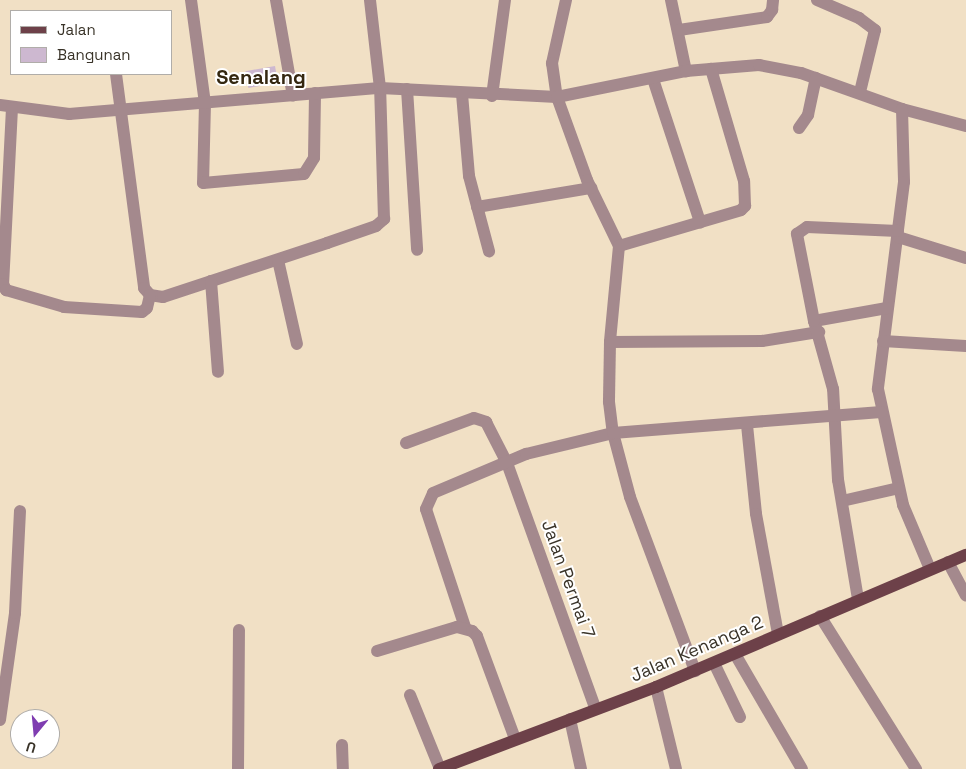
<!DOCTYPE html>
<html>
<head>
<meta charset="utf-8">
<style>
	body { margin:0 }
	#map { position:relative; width:966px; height:769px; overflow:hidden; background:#f1e0c5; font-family:"Space Grotesk",sans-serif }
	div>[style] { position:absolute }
	.building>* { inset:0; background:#cdb8d0; transform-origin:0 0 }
	.minor>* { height:12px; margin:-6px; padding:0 6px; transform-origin:6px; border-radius:6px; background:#a4898d }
	.major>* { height:12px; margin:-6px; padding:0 6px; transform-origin:6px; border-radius:6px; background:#6d4149 }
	span { translate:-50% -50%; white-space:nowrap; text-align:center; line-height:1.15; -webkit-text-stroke:4px #fff; paint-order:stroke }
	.street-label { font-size:18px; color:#393328 }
	.quarter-label { font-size:20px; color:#342710; font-weight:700 }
	.legend { position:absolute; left:10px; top:10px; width:162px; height:65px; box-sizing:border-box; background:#fff; border:1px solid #b0ada9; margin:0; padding:6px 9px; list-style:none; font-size:15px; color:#393328 }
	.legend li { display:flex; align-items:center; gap:10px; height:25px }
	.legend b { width:25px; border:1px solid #b0ada9 }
	.north { position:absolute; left:10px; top:709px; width:50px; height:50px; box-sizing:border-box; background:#fff; border:1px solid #b0ada9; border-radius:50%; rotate:197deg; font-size:14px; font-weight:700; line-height:20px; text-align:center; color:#393328 }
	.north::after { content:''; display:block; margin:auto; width:18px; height:22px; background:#7f3db1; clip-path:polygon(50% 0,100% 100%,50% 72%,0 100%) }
</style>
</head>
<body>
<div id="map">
	<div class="building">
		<i style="left:275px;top:66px;width:17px;height:30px;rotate:80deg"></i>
	</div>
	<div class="minor">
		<i style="left:191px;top:0;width:104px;rotate:82.3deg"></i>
		<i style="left:205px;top:103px;width:80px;rotate:91.4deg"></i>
		<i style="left:203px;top:183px;width:101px;rotate:-5.1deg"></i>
		<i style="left:304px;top:174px;width:19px;rotate:-58deg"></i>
		<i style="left:314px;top:158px;width:65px;rotate:-89.1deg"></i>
		<i style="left:276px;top:0;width:97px;rotate:80deg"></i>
		<i style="left:566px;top:0;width:65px;rotate:102.5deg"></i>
		<i style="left:552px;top:63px;width:34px;rotate:82deg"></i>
		<i style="left:557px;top:97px;width:88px;rotate:70.1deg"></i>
		<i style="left:587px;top:180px;width:73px;rotate:64.1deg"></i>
		<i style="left:619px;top:246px;width:96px;rotate:95.4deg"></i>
		<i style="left:610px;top:342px;width:60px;rotate:91deg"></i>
		<i style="left:609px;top:402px;width:31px;rotate:83deg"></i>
		<i style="left:613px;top:433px;width:66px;rotate:75.1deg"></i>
		<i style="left:630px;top:497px;width:186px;rotate:69.5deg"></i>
		<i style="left:671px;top:0;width:73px;rotate:78.1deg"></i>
		<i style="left:817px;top:0;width:46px;rotate:23.2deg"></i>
		<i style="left:859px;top:18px;width:20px;rotate:37deg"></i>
		<i style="left:875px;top:30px;width:64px;rotate:103.6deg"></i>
		<i style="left:679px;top:30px;width:89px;rotate:-8.4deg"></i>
		<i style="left:767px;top:17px;width:9px;rotate:-54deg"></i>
		<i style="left:772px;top:10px;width:10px;rotate:-84deg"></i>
		<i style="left:116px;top:74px;width:216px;rotate:82.5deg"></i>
		<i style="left:144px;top:288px;width:9px;rotate:49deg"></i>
		<i style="left:150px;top:295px;width:13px;rotate:9deg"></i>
		<i style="left:163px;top:297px;width:173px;rotate:-18.2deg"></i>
		<i style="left:327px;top:243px;width:52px;rotate:-19.1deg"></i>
		<i style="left:376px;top:226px;width:11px;rotate:-41deg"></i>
		<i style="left:384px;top:219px;width:131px;rotate:-91.7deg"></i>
		<i style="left:380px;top:88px;width:89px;rotate:-96.5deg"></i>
		<i style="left:653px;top:79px;width:151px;rotate:71.8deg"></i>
		<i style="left:407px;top:89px;width:161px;rotate:86.4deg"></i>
		<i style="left:462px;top:94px;width:82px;rotate:85.1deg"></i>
		<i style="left:469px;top:176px;width:78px;rotate:75.1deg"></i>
		<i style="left:492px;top:96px;width:97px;rotate:-82.3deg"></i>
		<i style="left:0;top:105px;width:70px;rotate:7.4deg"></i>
		<i style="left:69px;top:114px;width:312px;rotate:-4.8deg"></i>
		<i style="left:380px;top:88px;width:177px;rotate:2.9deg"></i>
		<i style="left:557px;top:97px;width:132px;rotate:-11.4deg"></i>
		<i style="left:686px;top:71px;width:73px;rotate:-4.7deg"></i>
		<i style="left:759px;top:65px;width:43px;rotate:10.8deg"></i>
		<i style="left:801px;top:73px;width:107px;rotate:19.6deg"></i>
		<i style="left:902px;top:109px;width:66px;rotate:14.9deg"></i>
		<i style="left:12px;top:108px;width:176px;rotate:92.9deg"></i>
		<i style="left:3px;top:284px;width:7px;rotate:63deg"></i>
		<i style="left:6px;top:290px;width:60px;rotate:16.3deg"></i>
		<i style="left:64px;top:307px;width:78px;rotate:3.7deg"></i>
		<i style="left:142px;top:312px;width:6px;rotate:-39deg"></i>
		<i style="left:147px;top:308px;width:13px;rotate:-77deg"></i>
		<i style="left:902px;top:109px;width:73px;rotate:88.4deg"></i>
		<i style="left:904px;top:182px;width:209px;rotate:97.2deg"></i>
		<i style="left:878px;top:389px;width:119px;rotate:77.8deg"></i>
		<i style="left:903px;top:505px;width:69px;rotate:67.1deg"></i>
		<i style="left:799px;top:128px;width:16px;rotate:-55deg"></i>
		<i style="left:808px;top:115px;width:38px;rotate:-78deg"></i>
		<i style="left:477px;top:207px;width:116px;rotate:-9.5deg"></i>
		<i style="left:898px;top:237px;width:71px;rotate:17.2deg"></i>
		<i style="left:619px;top:246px;width:127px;rotate:-16.4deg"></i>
		<i style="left:741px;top:210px;width:6px;rotate:-45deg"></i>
		<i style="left:745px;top:206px;width:25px;rotate:-92deg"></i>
		<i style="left:744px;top:181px;width:117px;rotate:-106.4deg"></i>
		<i style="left:278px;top:260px;width:86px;rotate:77.3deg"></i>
		<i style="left:211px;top:281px;width:91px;rotate:85.6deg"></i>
		<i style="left:814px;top:321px;width:74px;rotate:-10.1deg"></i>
		<i style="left:883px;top:341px;width:83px;rotate:3.4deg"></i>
		<i style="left:610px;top:342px;width:152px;rotate:-0.4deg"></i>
		<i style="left:762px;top:341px;width:58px;rotate:-9deg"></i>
		<i style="left:747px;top:425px;width:89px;rotate:84.2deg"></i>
		<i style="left:756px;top:514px;width:122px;rotate:79.6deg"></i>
		<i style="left:406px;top:443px;width:72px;rotate:-20.2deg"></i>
		<i style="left:474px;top:418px;width:13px;rotate:18deg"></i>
		<i style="left:486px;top:422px;width:46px;rotate:62.9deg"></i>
		<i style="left:507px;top:463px;width:260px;rotate:70.2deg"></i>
		<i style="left:842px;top:501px;width:58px;rotate:-12.8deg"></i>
		<i style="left:948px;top:562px;width:38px;rotate:62deg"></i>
		<i style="left:858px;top:599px;width:121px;rotate:-99.5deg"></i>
		<i style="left:838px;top:480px;width:91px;rotate:-93.1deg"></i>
		<i style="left:833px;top:389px;width:71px;rotate:-105.6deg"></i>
		<i style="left:814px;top:321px;width:89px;rotate:-101.1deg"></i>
		<i style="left:797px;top:234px;width:12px;rotate:-35deg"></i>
		<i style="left:807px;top:227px;width:91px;rotate:2.5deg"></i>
		<i style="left:820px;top:616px;width:181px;rotate:57.9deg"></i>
		<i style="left:465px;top:627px;width:124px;rotate:-108.3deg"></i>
		<i style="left:426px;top:509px;width:17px;rotate:-66deg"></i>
		<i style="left:433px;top:493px;width:101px;rotate:-22.8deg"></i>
		<i style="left:526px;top:454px;width:89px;rotate:-13.6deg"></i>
		<i style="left:613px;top:433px;width:269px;rotate:-4.5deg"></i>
		<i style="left:377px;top:651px;width:84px;rotate:-16.7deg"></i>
		<i style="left:457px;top:627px;width:16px;rotate:15deg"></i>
		<i style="left:472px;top:631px;width:7px;rotate:45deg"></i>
		<i style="left:477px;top:636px;width:110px;rotate:69.7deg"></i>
		<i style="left:735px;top:654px;width:133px;rotate:59.8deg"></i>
		<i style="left:714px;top:663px;width:60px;rotate:64.3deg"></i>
		<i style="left:656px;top:687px;width:84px;rotate:76.3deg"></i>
		<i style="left:410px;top:695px;width:80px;rotate:67.9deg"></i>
		<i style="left:570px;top:719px;width:51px;rotate:77.6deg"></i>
		<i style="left:0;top:720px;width:108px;rotate:-82deg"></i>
		<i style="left:15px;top:613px;width:102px;rotate:-87.2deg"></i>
		<i style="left:342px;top:745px;width:24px;rotate:88deg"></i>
		<i style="left:238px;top:769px;width:139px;rotate:-89.6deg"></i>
	</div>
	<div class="major">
		<i style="left:439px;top:769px;width:232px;rotate:-20.7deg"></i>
		<i style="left:656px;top:687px;width:337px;rotate:-23.1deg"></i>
	</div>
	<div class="street-label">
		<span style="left:568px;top:579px;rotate:70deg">Jalan Permai 7</span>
		<span style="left:697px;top:649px;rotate:-23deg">Jalan Kenanga 2</span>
	</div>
	<div class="quarter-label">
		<span style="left:261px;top:77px">Senalang</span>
	</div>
	<ul class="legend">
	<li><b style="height:6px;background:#6d4149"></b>Jalan</li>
	<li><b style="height:14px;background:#cdb8d0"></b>Bangunan</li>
	</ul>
	<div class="north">U</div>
</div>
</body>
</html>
